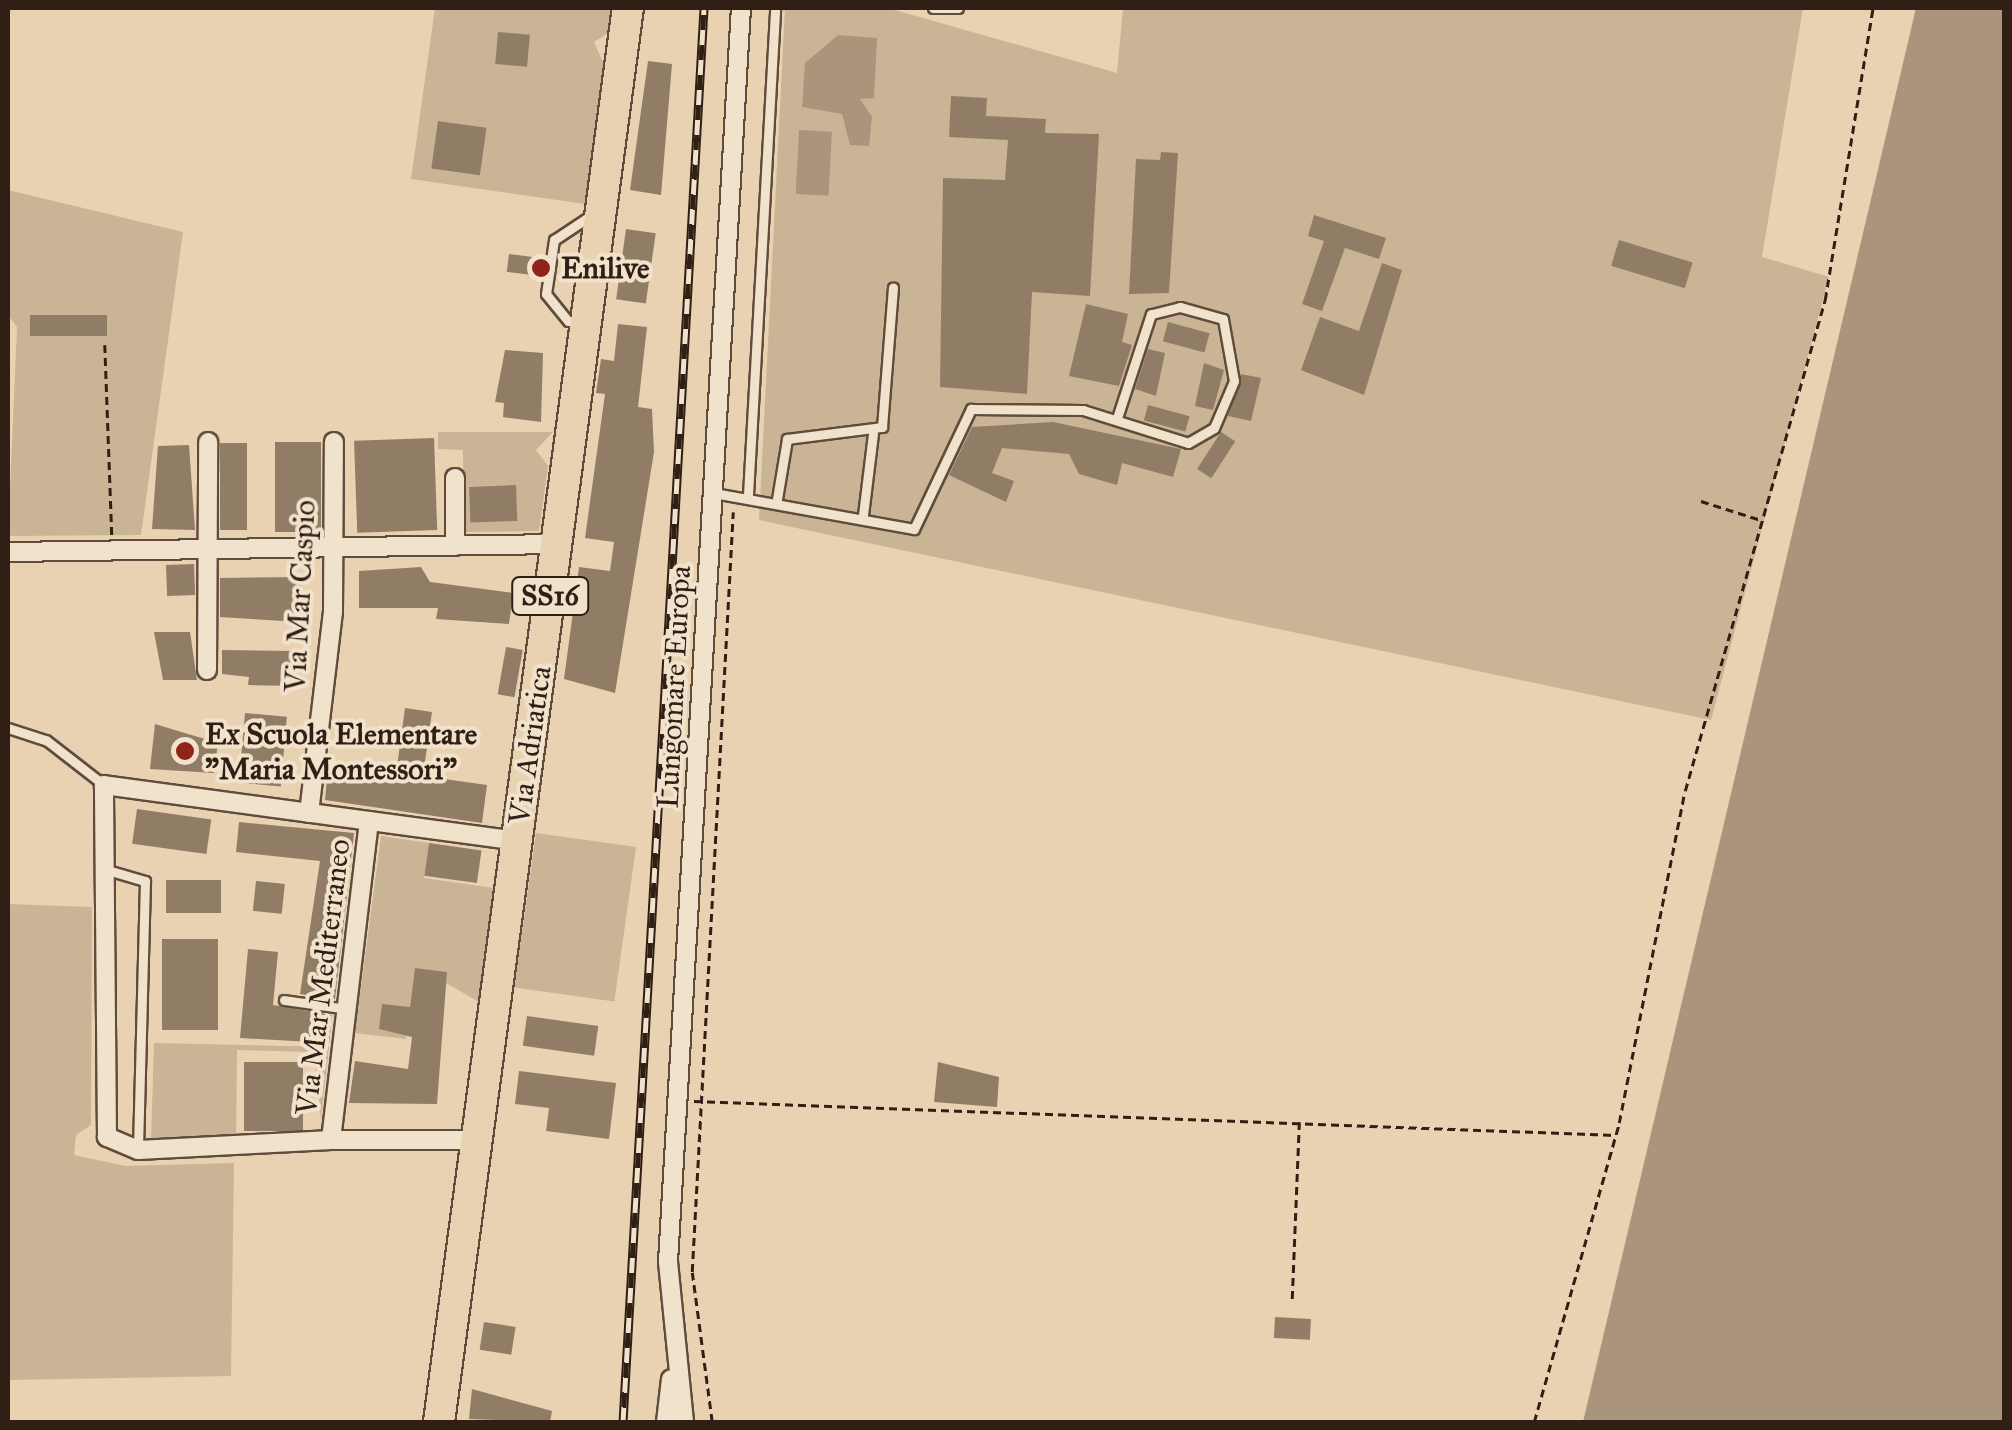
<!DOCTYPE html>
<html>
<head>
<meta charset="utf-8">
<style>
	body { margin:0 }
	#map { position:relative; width:2012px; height:1430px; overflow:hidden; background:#e9d2b1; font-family:"IM FELL Great Primer",serif }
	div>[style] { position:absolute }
	.green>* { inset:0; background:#cab496; transform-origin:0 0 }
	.water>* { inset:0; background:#aa957c; transform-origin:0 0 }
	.building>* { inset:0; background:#917c66; transform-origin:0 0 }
	.path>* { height:2.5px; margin-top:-1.25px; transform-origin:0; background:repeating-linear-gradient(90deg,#311f15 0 8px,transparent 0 13px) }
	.roads { filter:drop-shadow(2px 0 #5f4c3c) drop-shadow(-2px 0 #5f4c3c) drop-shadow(0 2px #5f4c3c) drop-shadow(0 -2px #5f4c3c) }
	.service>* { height:9px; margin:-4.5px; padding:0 4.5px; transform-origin:4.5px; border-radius:4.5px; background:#f1e2cc }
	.minor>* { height:18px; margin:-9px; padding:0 9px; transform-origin:9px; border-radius:9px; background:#f1e2cc }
	.primary>* { height:30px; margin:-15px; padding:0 15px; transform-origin:15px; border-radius:15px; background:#e9d2b1 }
	.rail>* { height:9px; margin-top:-4.5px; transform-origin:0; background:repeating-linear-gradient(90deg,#f1e2cc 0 15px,#311f15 0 30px); box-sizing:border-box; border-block:2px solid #311f15 }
	.dots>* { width:28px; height:28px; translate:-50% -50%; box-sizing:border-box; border:5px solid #f1e2cc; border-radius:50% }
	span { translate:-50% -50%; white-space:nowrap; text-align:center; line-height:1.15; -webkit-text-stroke:8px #f1e2cc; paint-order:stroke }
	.shield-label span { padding:2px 8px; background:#f1e2cc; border:2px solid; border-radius:8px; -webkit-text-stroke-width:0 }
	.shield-label { font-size:28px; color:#311f15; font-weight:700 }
	.poi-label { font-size:30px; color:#311f15; font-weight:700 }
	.left { translate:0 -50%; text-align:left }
	.street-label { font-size:30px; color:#311f15 }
	.frame { position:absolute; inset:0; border:10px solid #311f15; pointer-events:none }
</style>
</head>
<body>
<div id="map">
	<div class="green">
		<i style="clip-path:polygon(evenodd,435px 8px,614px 8px,610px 32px,594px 42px,605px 67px,585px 204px,411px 179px,435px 8px,438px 121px,486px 128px,479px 174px,478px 175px,438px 121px)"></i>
		<i style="clip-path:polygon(785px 8px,888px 8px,1117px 73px,1123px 8px,1803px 8px,1762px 257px,1829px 277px,1711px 720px,759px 520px)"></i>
		<i style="clip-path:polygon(8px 190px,183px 232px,141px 535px,8px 536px,17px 327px,8px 315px)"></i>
		<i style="clip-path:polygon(evenodd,438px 432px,553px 432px,536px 450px,548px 466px,539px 531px,464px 532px,463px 450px,438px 449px,438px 432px,516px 485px,516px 521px,470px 522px,469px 486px,516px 485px)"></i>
		<i style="left:536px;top:833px;width:101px;height:156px;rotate:8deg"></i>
		<i style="clip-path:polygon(381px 836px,429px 843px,424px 878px,494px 888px,479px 1002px,446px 983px,447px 972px,415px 968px,406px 1039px,355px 1033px)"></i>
		<i style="clip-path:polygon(8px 904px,92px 907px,91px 1125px,76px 1135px,74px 1155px,125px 1166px,234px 1163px,231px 1376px,8px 1380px)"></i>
		<i style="clip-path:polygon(154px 1043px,329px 1047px,321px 1120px,315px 1052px,237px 1050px,236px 1139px,151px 1140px)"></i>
	</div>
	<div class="water">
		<i style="clip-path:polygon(1916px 8px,2004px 8px,2004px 1422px,1583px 1422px)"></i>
		<i style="clip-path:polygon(838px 35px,877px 38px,874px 98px,860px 99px,872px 117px,869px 146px,850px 145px,842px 114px,802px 107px,805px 63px)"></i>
		<i style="left:799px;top:130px;width:33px;height:64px;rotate:3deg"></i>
	</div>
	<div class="building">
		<i style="left:498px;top:32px;width:32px;height:32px;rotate:5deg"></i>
		<i style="clip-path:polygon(648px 61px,672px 64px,661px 195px,630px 190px)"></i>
		<i style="clip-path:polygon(951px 96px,987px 98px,986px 116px,1046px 119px,1045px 133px,1099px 134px,1090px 296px,1032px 292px,1027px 394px,940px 387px,943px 178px,1005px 180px,1008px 140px,949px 137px)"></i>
		<i style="left:438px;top:121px;width:49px;height:48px;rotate:8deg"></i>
		<i style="clip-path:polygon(1161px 152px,1178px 153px,1169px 293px,1129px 294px,1136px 159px,1160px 160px)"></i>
		<i style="clip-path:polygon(1314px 215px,1386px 238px,1379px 259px,1345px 248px,1322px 311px,1302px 304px,1324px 241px,1308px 236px)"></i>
		<i style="left:626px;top:229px;width:30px;height:71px;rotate:8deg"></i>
		<i style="left:1619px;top:240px;width:77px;height:27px;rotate:17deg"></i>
		<i style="left:509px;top:254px;width:34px;height:18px;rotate:7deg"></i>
		<i style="clip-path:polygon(1382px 263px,1402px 270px,1364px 395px,1301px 370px,1320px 317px,1359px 331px)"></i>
		<i style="clip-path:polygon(1086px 304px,1128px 314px,1122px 342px,1132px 345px,1119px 386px,1069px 376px)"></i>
		<i style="left:30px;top:315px;width:77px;height:21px"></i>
		<i style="left:1168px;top:322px;width:43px;height:20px;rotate:15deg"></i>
		<i style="clip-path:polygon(618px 324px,647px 327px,638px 407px,652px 409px,654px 452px,615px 693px,564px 679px,579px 567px,610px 571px,614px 542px,585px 538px,605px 394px,596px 393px,601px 359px,614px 361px)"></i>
		<i style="clip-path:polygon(1148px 349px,1165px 353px,1156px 396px,1135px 389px)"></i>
		<i style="clip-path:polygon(505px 350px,543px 353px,541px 422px,503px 417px,504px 403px,495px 402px)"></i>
		<i style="clip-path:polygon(1204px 363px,1224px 370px,1213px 410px,1195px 406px)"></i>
		<i style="clip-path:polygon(1241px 374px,1261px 378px,1251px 421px,1228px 416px)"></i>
		<i style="left:1148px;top:405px;width:43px;height:16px;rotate:15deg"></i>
		<i style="clip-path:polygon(1053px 422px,1181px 449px,1173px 477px,1122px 463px,1117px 485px,1079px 474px,1069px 454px,1002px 448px,992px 473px,1014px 481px,1006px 502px,949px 475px,972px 427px)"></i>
		<i style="left:1221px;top:432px;width:17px;height:44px;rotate:33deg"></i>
		<i style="left:434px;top:438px;width:92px;height:80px;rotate:88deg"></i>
		<i style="left:275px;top:442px;width:46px;height:90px"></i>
		<i style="left:220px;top:443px;width:27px;height:87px"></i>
		<i style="clip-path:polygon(189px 445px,195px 530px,152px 529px,158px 446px)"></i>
		<i style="left:516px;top:485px;width:36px;height:47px;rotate:88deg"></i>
		<i style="left:194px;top:564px;width:31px;height:28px;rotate:88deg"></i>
		<i style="clip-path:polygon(421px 567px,430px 582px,513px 593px,509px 624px,436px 619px,438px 608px,359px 608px,359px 571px)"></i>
		<i style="clip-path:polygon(301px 577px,300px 622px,220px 617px,220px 578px)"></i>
		<i style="clip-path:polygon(154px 632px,190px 632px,197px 680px,163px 680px)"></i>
		<i style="left:506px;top:647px;width:17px;height:48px;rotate:10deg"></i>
		<i style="clip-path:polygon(222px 650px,295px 651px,295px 686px,248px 685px,249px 677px,222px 674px)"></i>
		<i style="clip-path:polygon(405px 708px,432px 712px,423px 776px,487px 785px,482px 823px,325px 800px,328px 769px,396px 774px)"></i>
		<i style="left:245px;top:713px;width:42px;height:70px;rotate:5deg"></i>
		<i style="clip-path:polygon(155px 724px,218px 743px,214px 773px,150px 769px)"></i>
		<i style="left:137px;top:809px;width:75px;height:35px;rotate:8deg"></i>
		<i style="clip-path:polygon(239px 822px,354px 833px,335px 999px,300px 994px,320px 861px,236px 852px)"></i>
		<i style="left:429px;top:843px;width:53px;height:33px;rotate:8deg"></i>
		<i style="left:166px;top:880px;width:55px;height:33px"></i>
		<i style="left:256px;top:881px;width:29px;height:30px;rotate:6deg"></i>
		<i style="left:162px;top:939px;width:56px;height:91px"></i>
		<i style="clip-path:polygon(248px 949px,278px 952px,273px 1005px,332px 1015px,329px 1043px,240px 1038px)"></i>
		<i style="clip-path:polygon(415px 968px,447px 972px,437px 1104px,349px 1103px,355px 1061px,408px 1069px,412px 1037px,379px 1029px,382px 1004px,410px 1007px)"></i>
		<i style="left:527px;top:1016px;width:72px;height:30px;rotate:8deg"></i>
		<i style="left:244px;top:1062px;width:59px;height:69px"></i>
		<i style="clip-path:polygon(938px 1062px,999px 1077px,997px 1107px,934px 1102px)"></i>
		<i style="clip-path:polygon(519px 1071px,616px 1083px,609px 1139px,546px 1131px,549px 1108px,515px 1104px)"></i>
		<i style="left:1275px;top:1317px;width:36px;height:21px;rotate:3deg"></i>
		<i style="left:484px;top:1322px;width:32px;height:28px;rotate:9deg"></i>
		<i style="clip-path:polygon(472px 1389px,552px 1411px,550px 1422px,469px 1419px)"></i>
	</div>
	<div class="path">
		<i style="left:105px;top:345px;width:190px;rotate:87.9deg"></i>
		<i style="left:1701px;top:501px;width:63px;rotate:17.6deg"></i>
		<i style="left:694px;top:1101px;width:922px;rotate:2.11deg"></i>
		<i style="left:1292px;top:1299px;width:177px;rotate:-87.7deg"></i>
		<i style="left:712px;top:1422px;width:151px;rotate:-97.6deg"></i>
		<i style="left:692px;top:1272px;width:761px;rotate:-86.91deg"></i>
		<i style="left:1534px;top:1422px;width:311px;rotate:-74.1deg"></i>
		<i style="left:1619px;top:1123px;width:338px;rotate:-78.8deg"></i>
		<i style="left:1685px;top:791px;width:511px;rotate:-74.09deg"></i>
		<i style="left:1825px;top:300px;width:296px;rotate:-80.7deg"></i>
	</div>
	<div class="roads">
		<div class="service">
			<i style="left:933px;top:8px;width:25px"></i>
			<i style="left:583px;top:323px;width:15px;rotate:-172deg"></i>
			<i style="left:568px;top:321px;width:35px;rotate:-129deg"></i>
			<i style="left:546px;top:294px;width:55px;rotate:-81.6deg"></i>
			<i style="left:554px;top:240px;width:47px;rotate:-33.7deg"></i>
			<i style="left:714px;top:493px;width:203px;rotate:10.2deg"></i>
			<i style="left:914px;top:529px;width:133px;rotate:-64.6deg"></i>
			<i style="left:971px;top:409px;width:112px;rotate:0.5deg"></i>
			<i style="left:1083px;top:410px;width:110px;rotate:17.4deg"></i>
			<i style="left:1188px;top:443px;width:30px;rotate:-30deg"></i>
			<i style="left:1214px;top:428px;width:51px;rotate:-66.9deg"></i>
			<i style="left:1234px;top:381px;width:63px;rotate:-100.1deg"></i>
			<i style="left:1223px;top:319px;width:45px;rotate:-164.4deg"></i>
			<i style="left:1180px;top:307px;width:30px;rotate:166deg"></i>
			<i style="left:1151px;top:314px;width:109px;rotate:108.1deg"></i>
			<i style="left:748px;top:495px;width:488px;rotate:-86.8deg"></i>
			<i style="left:777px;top:499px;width:61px;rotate:-80.5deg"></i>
			<i style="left:787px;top:439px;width:96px;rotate:-7.2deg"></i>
			<i style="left:882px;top:427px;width:140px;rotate:-85.5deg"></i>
			<i style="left:863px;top:515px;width:82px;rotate:-83deg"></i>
			<i style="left:8px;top:728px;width:40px;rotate:18deg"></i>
			<i style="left:46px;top:740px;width:73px;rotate:37.8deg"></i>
			<i style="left:104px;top:869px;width:43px;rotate:16.3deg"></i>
			<i style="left:145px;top:881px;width:269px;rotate:91.5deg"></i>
			<i style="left:284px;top:1000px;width:64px;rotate:8.1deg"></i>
		</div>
		<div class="minor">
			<i style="left:455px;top:478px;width:68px;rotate:90deg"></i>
			<i style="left:8px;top:552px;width:549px;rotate:-0.83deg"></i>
			<i style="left:207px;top:670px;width:228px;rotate:-89.7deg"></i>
			<i style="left:309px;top:813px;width:202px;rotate:-83.2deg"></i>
			<i style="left:333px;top:612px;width:170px;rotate:-89.7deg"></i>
			<i style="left:369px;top:821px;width:321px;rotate:96.8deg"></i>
			<i style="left:331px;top:1140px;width:146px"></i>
			<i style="left:331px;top:1140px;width:193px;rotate:177deg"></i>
			<i style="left:138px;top:1150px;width:34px;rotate:-157deg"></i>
			<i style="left:107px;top:1137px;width:352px;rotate:-90.5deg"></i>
			<i style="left:104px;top:785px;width:417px;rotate:7.7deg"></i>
			<i style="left:666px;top:1422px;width:43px;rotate:-83.4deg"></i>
			<i style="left:684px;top:1422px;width:161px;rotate:-95.7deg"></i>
			<i style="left:668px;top:1262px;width:1256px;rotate:-86.67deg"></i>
		</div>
		<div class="primary">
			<i style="left:439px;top:1422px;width:1427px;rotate:-82.39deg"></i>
		</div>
	</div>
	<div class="rail">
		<i style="left:623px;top:1422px;width:1416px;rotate:-86.72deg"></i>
	</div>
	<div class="dots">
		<i style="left:541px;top:268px;background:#8f2418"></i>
		<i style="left:185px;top:751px;background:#8f2418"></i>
	</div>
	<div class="shield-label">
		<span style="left:550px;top:596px">SS16</span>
	</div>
	<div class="poi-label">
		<span class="left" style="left:561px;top:268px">Enilive</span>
		<span class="left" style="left:205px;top:751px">Ex Scuola Elementare<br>"Maria Montessori"</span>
	</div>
	<div class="street-label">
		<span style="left:300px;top:596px;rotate:-87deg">Via Mar Caspio</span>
		<span style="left:674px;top:687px;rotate:-87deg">Lungomare Europa</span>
		<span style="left:530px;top:745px;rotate:-82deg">Via Adriatica</span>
		<span style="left:323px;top:977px;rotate:-83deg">Via Mar Mediterraneo</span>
	</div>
	<div class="frame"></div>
</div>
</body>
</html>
